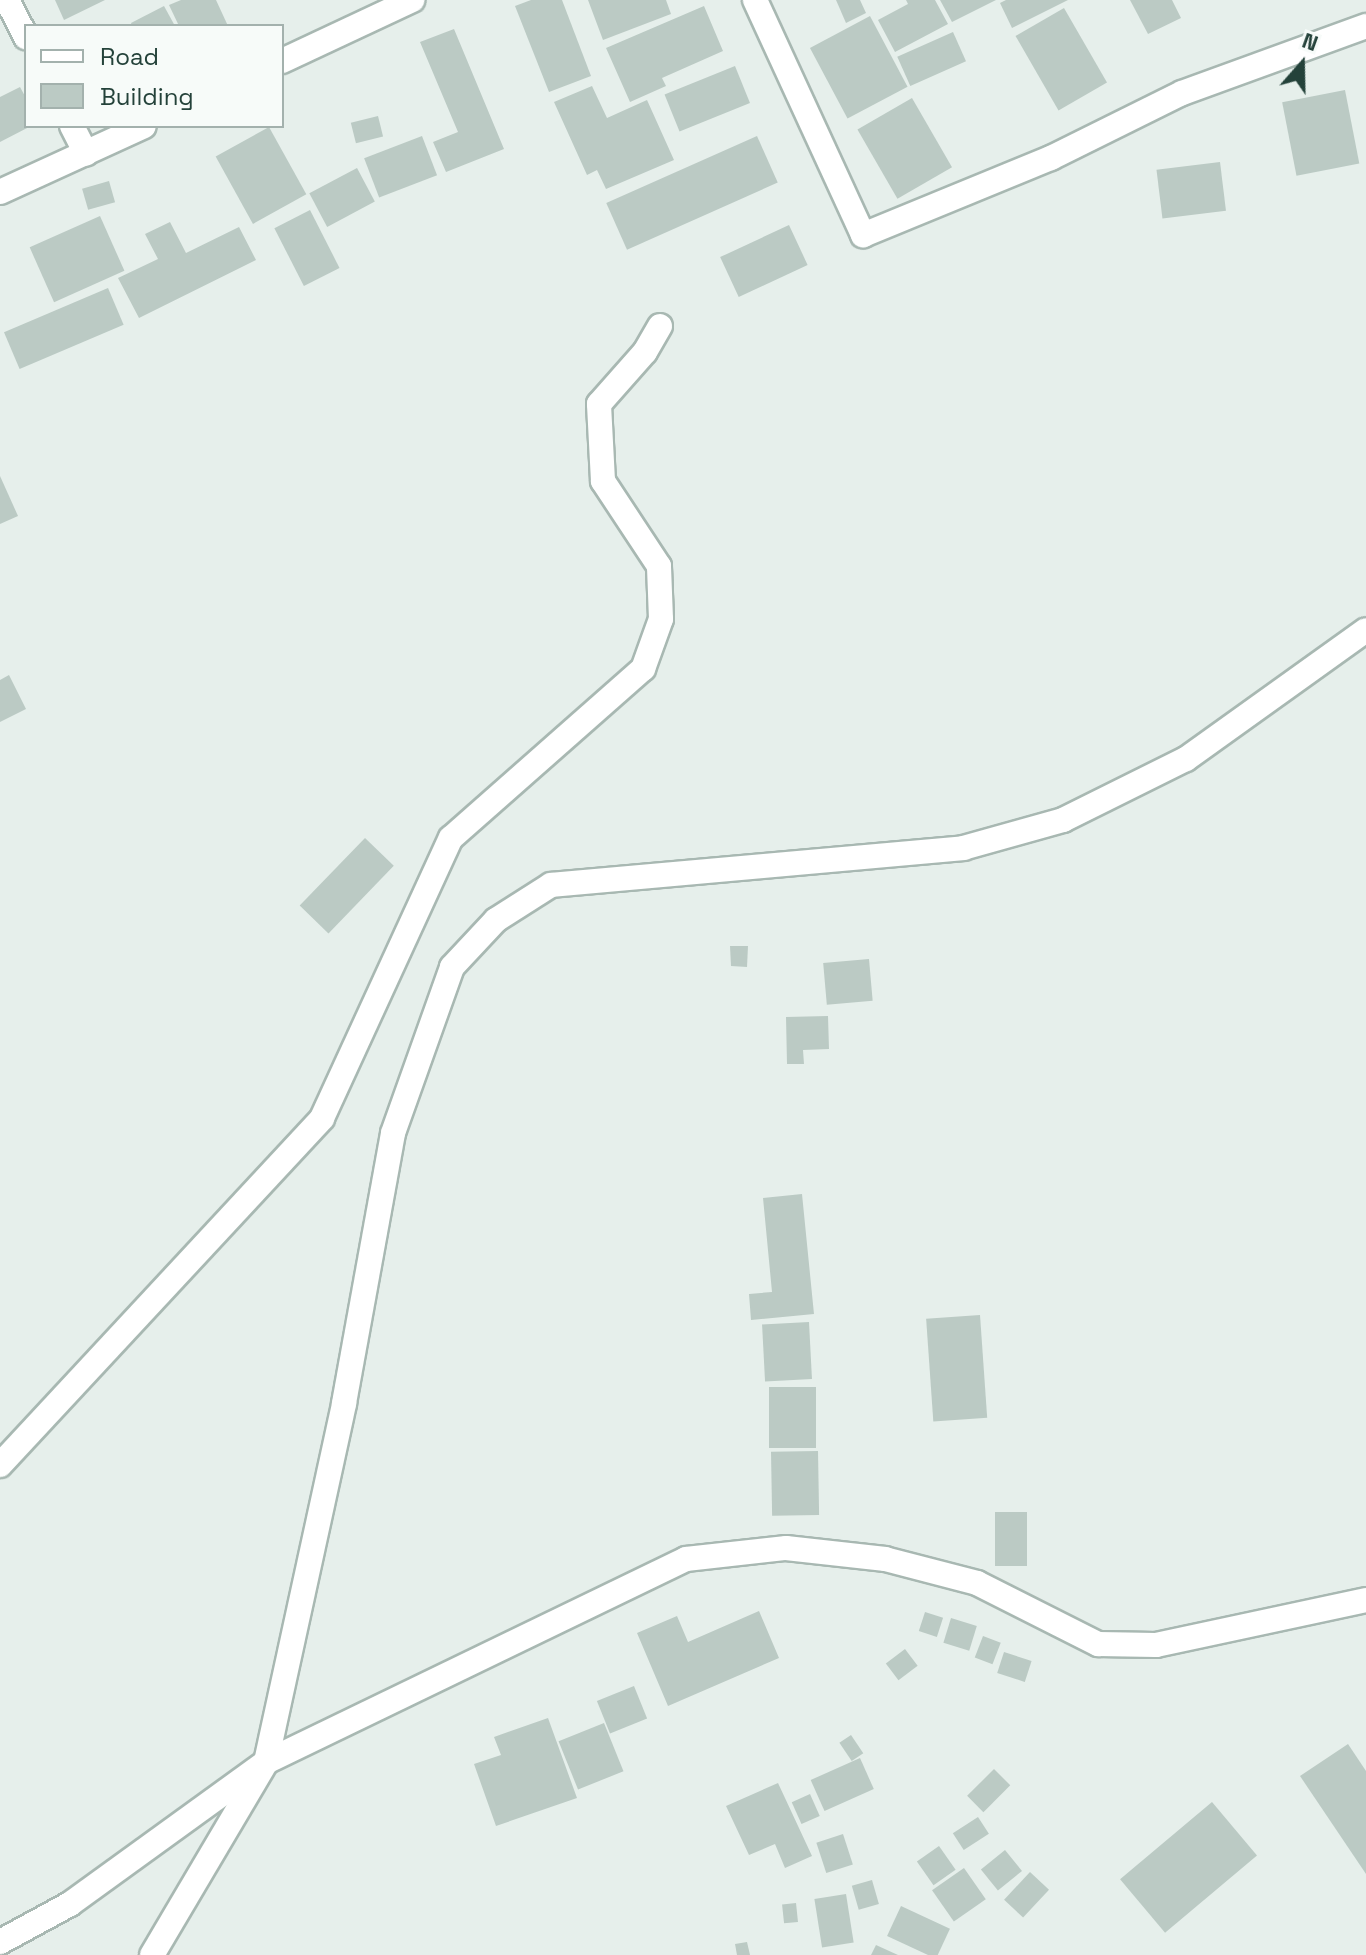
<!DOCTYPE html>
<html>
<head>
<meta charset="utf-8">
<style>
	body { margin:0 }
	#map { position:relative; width:1366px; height:1955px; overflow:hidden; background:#e6efeb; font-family:"Space Grotesk",sans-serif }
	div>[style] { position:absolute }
	.building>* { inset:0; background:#bbcac4; transform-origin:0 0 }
	.roads { filter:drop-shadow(2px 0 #a8b8b2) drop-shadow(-2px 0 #a8b8b2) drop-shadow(0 2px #a8b8b2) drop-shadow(0 -2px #a8b8b2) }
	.minor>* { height:24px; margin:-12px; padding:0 12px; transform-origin:12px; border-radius:12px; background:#fff }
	span { translate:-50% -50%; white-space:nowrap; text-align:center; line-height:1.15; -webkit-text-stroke:6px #f7fbf9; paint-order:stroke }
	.legend { position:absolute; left:24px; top:24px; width:260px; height:104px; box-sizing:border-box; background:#f7fbf9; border:2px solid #a3b1ad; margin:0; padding:10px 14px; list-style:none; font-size:24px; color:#24423a }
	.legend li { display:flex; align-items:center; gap:16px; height:40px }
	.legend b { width:40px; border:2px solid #a3b1ad }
	.north { position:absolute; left:1262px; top:24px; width:80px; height:80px; -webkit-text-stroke:6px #f7fbf9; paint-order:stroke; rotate:20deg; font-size:22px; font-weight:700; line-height:32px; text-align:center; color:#24423a }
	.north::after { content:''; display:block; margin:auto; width:28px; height:36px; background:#24423a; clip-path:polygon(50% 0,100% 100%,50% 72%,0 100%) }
</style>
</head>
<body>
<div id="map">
	<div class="building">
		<i style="clip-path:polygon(55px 0,105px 0,64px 20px)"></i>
		<i style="clip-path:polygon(181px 0,216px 0,228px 26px,179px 26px,169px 5px)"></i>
		<i style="clip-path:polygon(531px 0,562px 0,591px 76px,549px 92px,515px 6px)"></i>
		<i style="clip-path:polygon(588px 0,666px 0,671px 14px,603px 40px)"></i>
		<i style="clip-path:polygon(836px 0,860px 0,866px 13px,846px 23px)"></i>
		<i style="clip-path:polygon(906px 0,935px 0,948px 24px,895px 52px,878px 20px,908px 4px)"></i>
		<i style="clip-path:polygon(940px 0,996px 0,952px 22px)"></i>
		<i style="clip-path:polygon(1006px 0,1068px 0,1012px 28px,1000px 3px)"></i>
		<i style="clip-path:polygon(1130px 0,1172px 0,1181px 18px,1148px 34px)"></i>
		<i style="clip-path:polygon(164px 6px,175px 26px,132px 26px,131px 23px)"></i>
		<i style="clip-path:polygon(704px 6px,723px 51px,662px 78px,666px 86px,630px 102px,606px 48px)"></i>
		<i style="left:1064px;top:8px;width:86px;height:56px;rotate:60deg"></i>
		<i style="left:870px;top:16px;width:80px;height:68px;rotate:62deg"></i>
		<i style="clip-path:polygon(454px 29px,504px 149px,446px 172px,433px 142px,458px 132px,420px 42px)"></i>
		<i style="left:953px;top:32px;width:32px;height:61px;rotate:66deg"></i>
		<i style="left:735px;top:66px;width:40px;height:76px;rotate:68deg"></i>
		<i style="clip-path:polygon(592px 86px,607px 118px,647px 100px,674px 160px,606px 189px,597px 170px,587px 175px,554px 102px)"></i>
		<i style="clip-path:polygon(20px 87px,26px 98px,26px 126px,31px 126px,0 142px,0 97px)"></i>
		<i style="left:1345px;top:90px;width:75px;height:64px;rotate:79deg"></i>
		<i style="left:912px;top:98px;width:80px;height:63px;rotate:60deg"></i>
		<i style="left:378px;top:116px;width:21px;height:28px;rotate:76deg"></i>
		<i style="left:269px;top:127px;width:77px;height:61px;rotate:61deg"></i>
		<i style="left:422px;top:136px;width:42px;height:62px;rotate:69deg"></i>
		<i style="left:757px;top:136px;width:51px;height:165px;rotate:66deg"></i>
		<i style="left:1220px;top:162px;width:49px;height:64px;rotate:83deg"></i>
		<i style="left:357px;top:168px;width:38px;height:54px;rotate:62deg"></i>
		<i style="left:109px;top:181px;width:22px;height:28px;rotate:74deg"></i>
		<i style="left:310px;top:210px;width:65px;height:40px;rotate:63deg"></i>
		<i style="left:100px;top:216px;width:60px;height:77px;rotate:66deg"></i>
		<i style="clip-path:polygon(170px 222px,186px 253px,239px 227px,256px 260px,139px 318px,118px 278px,158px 259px,145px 234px)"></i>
		<i style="left:789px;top:225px;width:44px;height:76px;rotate:65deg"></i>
		<i style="left:108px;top:288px;width:40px;height:113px;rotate:67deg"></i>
		<i style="clip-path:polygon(0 476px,18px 516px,0 524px)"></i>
		<i style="clip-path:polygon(9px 675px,26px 709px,0 722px,0 680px)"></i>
		<i style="left:365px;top:838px;width:40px;height:94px;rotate:44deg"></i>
		<i style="clip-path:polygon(730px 946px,748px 946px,747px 967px,731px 966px)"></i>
		<i style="left:869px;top:959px;width:42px;height:46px;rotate:85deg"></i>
		<i style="clip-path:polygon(828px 1016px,829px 1049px,803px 1050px,804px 1064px,787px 1064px,786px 1017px)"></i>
		<i style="clip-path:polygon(802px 1194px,814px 1314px,751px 1320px,749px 1294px,772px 1292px,763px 1198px)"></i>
		<i style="left:980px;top:1315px;width:103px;height:54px;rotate:86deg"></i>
		<i style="left:809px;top:1322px;width:57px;height:47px;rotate:87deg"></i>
		<i style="left:769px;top:1387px;width:47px;height:61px"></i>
		<i style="left:818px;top:1451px;width:64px;height:47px;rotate:89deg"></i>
		<i style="left:995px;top:1512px;width:32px;height:54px"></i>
		<i style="clip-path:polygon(759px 1611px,779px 1658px,668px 1706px,637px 1633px,677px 1616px,688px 1642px)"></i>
		<i style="left:925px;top:1612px;width:19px;height:20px;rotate:18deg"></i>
		<i style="left:951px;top:1618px;width:27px;height:26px;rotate:17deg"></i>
		<i style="left:983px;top:1636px;width:19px;height:23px;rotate:21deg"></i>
		<i style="left:905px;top:1649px;width:21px;height:24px;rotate:53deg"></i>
		<i style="left:1004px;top:1652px;width:29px;height:22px;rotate:18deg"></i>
		<i style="left:634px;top:1686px;width:35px;height:40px;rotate:68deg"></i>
		<i style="clip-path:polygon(548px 1718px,577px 1798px,496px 1826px,474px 1764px,501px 1755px,494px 1737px)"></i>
		<i style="left:604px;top:1723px;width:52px;height:49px;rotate:68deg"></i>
		<i style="left:851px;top:1735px;width:22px;height:14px;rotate:56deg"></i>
		<i style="clip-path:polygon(1348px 1744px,1366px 1771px,1366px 1874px,1300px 1776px)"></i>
		<i style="left:860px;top:1758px;width:34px;height:54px;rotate:66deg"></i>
		<i style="left:994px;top:1769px;width:23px;height:38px;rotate:45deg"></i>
		<i style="clip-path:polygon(778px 1783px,812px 1856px,785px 1868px,775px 1844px,749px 1855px,726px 1806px)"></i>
		<i style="left:810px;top:1794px;width:24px;height:20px;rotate:66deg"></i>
		<i style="left:1212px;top:1802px;width:70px;height:120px;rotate:50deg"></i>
		<i style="left:978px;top:1817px;width:20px;height:30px;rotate:57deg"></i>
		<i style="left:843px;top:1834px;width:32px;height:28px;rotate:72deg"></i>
		<i style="left:939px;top:1846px;width:29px;height:27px;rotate:55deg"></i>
		<i style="left:1005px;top:1850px;width:27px;height:31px;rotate:51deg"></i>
		<i style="left:964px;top:1868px;width:38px;height:39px;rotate:55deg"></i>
		<i style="left:1030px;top:1872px;width:26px;height:38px;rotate:43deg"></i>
		<i style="left:872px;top:1880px;width:25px;height:21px;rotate:74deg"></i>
		<i style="left:846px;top:1894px;width:49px;height:32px;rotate:81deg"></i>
		<i style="left:796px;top:1903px;width:19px;height:14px;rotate:84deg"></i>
		<i style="left:901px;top:1906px;width:54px;height:33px;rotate:25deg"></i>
		<i style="clip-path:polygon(747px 1942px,750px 1955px,737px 1955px,735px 1944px)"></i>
		<i style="clip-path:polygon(876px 1945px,898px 1955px,871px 1955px)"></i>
	</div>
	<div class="roads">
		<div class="minor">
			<i style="left:7px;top:0;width:42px;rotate:62.8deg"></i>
			<i style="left:755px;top:0;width:259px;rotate:65.3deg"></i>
			<i style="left:863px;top:235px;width:203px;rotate:-22.3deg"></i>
			<i style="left:1051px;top:158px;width:146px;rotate:-26.4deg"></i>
			<i style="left:1182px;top:93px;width:196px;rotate:-20deg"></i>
			<i style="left:282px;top:61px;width:144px;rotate:-25.1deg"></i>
			<i style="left:72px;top:126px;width:31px;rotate:63deg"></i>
			<i style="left:0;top:192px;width:158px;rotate:-24.6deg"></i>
			<i style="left:0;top:1465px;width:473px;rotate:-47.1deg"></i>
			<i style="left:322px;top:1118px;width:308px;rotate:-65.3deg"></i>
			<i style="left:451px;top:838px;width:256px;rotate:-41.4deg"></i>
			<i style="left:643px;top:669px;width:53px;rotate:-70.2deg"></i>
			<i style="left:661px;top:619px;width:53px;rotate:-92.2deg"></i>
			<i style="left:659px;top:566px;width:102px;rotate:-123.4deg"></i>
			<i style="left:603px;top:481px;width:77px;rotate:-93deg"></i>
			<i style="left:599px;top:404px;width:69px;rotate:-48.5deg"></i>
			<i style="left:645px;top:352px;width:30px;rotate:-60deg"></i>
			<i style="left:0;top:1942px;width:80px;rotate:-28.5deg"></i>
			<i style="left:70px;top:1904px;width:242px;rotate:-35.9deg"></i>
			<i style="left:266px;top:1762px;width:466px;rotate:-25.8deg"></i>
			<i style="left:686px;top:1559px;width:101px;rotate:-6.3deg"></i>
			<i style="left:786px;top:1548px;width:100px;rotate:6.3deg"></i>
			<i style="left:885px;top:1559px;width:95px;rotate:14.6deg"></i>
			<i style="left:977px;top:1583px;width:136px;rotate:26.8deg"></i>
			<i style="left:1098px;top:1644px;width:58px;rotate:1deg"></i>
			<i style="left:1156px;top:1645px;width:215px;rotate:-12.1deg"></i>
			<i style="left:152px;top:1955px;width:224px;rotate:-59.4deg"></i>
			<i style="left:266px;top:1762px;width:367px;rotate:-77.7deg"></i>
			<i style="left:344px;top:1403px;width:274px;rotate:-79.7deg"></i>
			<i style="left:393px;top:1133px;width:176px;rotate:-70.4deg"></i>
			<i style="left:452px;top:967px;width:64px;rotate:-46.9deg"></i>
			<i style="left:496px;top:920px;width:65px;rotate:-32.5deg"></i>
			<i style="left:551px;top:885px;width:414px;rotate:-5.1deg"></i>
			<i style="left:963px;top:848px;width:104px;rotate:-15.6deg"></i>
			<i style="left:1063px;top:820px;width:137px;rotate:-26.4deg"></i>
			<i style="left:1186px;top:759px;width:221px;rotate:-35.6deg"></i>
		</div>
	</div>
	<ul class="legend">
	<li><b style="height:10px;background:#fff"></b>Road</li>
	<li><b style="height:22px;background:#bbcac4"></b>Building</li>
	</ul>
	<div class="north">N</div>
</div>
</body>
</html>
